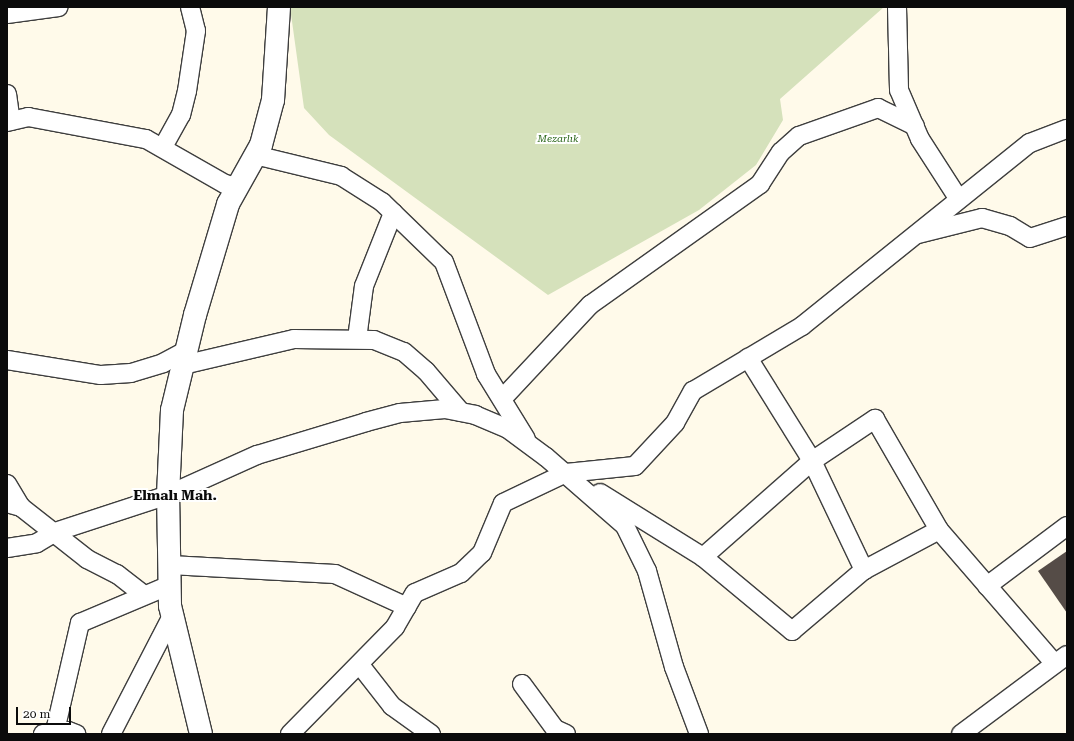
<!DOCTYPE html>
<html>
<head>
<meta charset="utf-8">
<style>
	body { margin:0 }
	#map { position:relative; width:1074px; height:741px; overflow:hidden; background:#fffaea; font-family:"Roboto Serif",serif }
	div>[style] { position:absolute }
	.cemetery>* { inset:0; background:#d5e1bb }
	.building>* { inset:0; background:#554c47 }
	.roads { filter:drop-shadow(1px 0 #3e3e3e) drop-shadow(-1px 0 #3e3e3e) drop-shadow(0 1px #3e3e3e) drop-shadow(0 -1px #3e3e3e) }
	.minor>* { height:18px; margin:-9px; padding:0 9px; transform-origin:9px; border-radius:9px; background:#fff }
	.tertiary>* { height:22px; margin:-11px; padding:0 11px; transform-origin:11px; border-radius:11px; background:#fff }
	span { translate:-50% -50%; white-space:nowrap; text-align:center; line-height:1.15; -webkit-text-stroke:4px #fff; paint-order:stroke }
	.park-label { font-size:10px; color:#2a6619; font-style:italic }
	.district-label { font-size:14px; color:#0b0b0b; font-weight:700 }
	.frame { position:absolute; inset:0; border:8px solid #0b0b0b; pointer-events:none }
	.scale { position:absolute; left:16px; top:707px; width:55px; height:18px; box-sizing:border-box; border:2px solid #0b0b0b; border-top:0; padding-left:5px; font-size:12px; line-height:14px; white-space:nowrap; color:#0b0b0b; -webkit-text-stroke:3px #fff; paint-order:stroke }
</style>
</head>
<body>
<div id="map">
	<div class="cemetery">
		<i style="clip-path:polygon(290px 7px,884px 7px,780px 99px,783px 120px,756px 165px,699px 210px,548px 295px,329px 135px,304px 108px)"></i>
	</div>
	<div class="building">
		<i style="clip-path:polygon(1067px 551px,1067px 613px,1038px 571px)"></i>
	</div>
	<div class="roads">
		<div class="minor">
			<i style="left:897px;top:7px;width:83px;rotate:88.6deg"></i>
			<i style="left:899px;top:90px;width:53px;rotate:66.8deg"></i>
			<i style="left:920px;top:139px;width:70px;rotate:57.2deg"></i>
			<i style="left:7px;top:14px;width:52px;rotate:-7.7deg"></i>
			<i style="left:7px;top:94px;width:27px;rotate:82deg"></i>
			<i style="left:7px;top:122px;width:22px;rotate:-13deg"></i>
			<i style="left:28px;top:117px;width:120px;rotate:10.6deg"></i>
			<i style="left:146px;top:139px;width:91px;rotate:29.7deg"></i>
			<i style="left:225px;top:184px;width:13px;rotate:13deg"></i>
			<i style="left:163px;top:147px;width:37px;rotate:-61deg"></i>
			<i style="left:181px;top:115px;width:25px;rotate:-76deg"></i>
			<i style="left:187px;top:91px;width:61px;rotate:-81.5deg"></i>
			<i style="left:196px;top:31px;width:25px;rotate:-104deg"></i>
			<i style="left:255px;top:155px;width:89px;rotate:13.7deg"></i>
			<i style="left:341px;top:176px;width:49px;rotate:32.4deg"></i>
			<i style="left:382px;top:202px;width:86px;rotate:44.1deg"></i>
			<i style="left:444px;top:262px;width:120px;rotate:69.4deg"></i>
			<i style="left:486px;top:374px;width:76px;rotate:58.4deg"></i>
			<i style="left:918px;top:234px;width:66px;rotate:-14deg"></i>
			<i style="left:982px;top:218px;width:29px;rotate:16deg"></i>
			<i style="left:1010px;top:226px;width:23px;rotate:31deg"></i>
			<i style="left:1030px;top:238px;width:39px;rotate:-18deg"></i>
			<i style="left:357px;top:339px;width:53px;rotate:-82.5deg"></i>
			<i style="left:364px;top:286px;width:79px;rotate:-68.3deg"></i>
			<i style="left:748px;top:358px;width:121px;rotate:58.1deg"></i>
			<i style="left:812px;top:461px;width:121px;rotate:64.5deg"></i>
			<i style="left:7px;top:360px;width:95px;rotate:9.1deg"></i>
			<i style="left:101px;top:375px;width:30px;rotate:-4deg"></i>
			<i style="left:131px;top:373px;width:34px;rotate:-17deg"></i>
			<i style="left:163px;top:363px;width:26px;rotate:-28deg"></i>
			<i style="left:183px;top:365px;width:114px;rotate:-13.2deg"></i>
			<i style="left:294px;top:339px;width:80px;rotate:0.7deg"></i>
			<i style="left:374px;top:340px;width:32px;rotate:22deg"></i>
			<i style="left:404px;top:352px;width:29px;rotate:41deg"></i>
			<i style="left:426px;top:371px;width:54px;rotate:49.5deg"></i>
			<i style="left:502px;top:399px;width:129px;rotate:-46.9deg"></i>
			<i style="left:590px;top:305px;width:209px;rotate:-35.4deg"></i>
			<i style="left:760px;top:184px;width:38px;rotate:-57deg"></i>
			<i style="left:781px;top:152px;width:24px;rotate:-42deg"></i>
			<i style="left:799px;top:136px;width:84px;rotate:-19.5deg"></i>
			<i style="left:878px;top:108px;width:41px;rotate:25.9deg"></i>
			<i style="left:7px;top:484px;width:27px;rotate:59deg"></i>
			<i style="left:600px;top:493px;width:121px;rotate:31.9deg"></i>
			<i style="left:703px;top:557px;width:116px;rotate:39.7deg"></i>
			<i style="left:792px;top:631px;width:94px;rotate:-40.3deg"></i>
			<i style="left:864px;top:570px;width:85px;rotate:-28.1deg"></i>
			<i style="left:939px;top:530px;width:177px;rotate:49.1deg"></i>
			<i style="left:7px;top:503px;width:15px;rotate:16deg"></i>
			<i style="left:21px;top:507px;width:84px;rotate:38.2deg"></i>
			<i style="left:87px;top:559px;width:34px;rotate:27deg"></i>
			<i style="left:117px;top:574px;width:34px;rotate:38deg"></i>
			<i style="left:7px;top:548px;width:30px;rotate:-9deg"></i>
			<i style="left:37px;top:543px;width:21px;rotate:-31deg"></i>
			<i style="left:55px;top:532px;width:119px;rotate:-18.1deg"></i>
			<i style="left:168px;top:495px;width:98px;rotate:-24.2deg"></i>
			<i style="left:257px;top:455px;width:114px;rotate:-16.8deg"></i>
			<i style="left:366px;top:422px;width:35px;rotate:-15deg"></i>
			<i style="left:400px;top:413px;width:45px;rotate:-5.1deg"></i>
			<i style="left:445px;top:409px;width:31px;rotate:11deg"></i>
			<i style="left:475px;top:415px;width:36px;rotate:23deg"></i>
			<i style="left:508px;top:429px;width:47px;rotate:36.4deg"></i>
			<i style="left:546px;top:457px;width:105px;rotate:41.1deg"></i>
			<i style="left:625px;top:526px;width:50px;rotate:63.9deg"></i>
			<i style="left:647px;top:571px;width:100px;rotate:74.3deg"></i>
			<i style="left:674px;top:667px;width:72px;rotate:69.5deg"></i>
			<i style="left:703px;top:557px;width:145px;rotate:-41.4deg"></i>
			<i style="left:812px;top:461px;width:76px;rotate:-33.7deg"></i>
			<i style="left:875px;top:419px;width:128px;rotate:60deg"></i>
			<i style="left:170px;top:565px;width:165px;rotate:3.1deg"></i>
			<i style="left:335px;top:574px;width:79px;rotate:24.6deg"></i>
			<i style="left:987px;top:586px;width:100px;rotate:-36.9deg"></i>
			<i style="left:360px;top:665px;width:52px;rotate:52deg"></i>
			<i style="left:392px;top:706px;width:48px;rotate:35.7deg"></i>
			<i style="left:522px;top:684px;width:56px;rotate:53.7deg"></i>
			<i style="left:555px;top:729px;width:12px;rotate:24deg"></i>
			<i style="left:55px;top:731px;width:111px;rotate:-77deg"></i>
			<i style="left:80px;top:623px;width:98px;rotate:-22.9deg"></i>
			<i style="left:43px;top:734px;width:25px;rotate:-7deg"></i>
			<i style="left:68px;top:731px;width:9px;rotate:21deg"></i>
			<i style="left:111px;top:734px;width:133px;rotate:-62.7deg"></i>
			<i style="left:290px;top:734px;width:150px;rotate:-45.5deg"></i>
			<i style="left:395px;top:627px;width:39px;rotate:-60deg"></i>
			<i style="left:415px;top:593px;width:50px;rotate:-23.5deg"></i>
			<i style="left:461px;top:573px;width:29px;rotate:-44deg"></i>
			<i style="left:482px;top:553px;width:54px;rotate:-67.2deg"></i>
			<i style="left:503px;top:503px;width:70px;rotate:-25.5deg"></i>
			<i style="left:566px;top:473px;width:69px;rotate:-5.8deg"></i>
			<i style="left:635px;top:466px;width:59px;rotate:-47.1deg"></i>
			<i style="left:675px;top:423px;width:37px;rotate:-61deg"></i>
			<i style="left:693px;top:391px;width:127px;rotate:-30.8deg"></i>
			<i style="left:802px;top:326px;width:292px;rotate:-38.8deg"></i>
			<i style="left:1030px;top:143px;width:40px;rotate:-21deg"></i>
			<i style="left:961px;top:734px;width:132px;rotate:-36.7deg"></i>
		</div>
		<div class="tertiary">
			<i style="left:201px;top:734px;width:132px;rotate:-103.6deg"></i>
			<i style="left:170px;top:606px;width:111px;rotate:-91deg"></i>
			<i style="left:168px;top:495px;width:85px;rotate:-87.3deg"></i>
			<i style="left:172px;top:410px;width:98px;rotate:-76.4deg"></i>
			<i style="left:195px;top:315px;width:116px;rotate:-73.4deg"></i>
			<i style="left:228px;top:204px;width:68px;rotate:-60.8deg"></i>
			<i style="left:261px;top:145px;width:47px;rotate:-75.1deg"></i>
			<i style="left:273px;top:100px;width:93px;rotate:-86.3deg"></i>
		</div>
	</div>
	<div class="park-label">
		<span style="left:558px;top:139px">Mezarlık</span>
	</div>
	<div class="district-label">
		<span style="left:175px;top:495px">Elmalı Mah.</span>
	</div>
	<div class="frame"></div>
	<div class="scale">20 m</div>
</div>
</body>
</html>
